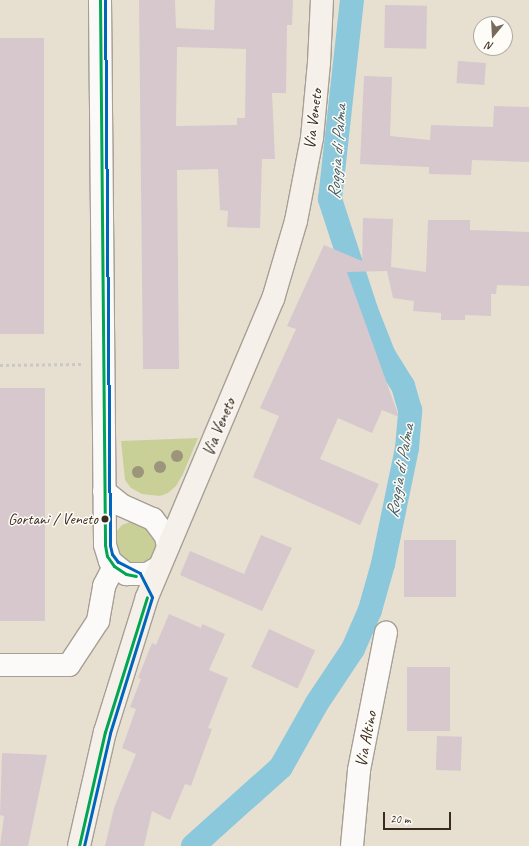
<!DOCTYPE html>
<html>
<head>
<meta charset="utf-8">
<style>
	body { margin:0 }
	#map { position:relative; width:529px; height:846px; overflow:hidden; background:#e7e0d1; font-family:Caveat,sans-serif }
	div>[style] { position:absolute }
	.green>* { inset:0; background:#c8d097 }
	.canal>* { height:24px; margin:-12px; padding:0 12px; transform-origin:12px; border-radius:12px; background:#8bc8dc }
	.building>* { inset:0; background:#d6c8cc; transform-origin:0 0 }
	.path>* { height:2.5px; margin-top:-1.25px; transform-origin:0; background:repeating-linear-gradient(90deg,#cbc8c3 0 3px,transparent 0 6px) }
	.roads { filter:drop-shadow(1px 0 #a69f95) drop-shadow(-1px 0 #a69f95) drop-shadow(0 1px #a69f95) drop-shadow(0 -1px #a69f95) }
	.street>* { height:22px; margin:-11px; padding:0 11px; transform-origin:11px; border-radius:11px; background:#fbfaf8 }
	.secondary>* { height:22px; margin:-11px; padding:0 11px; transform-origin:11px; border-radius:11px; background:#f5f1ea }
	.bus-1>* { height:3px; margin:-1.5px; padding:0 1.5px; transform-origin:1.5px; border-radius:1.5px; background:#00a651 }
	.bus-2>* { height:3px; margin:-1.5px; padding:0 1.5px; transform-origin:1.5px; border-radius:1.5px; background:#0065bd }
	.trees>* { width:12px; height:12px; margin:-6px; border-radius:50%; background:#9c957b }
	.dots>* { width:11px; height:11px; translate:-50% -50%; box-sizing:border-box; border:2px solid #fdfcf7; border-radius:50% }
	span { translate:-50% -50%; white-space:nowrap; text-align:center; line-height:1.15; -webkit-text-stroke:3px #fdfcf7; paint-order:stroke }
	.bus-label { font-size:16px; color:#3b2a1e }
	.right { translate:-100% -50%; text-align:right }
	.street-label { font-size:17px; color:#3b2a1e }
	.water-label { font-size:18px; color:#495d62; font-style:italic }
	.north { position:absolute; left:473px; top:16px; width:40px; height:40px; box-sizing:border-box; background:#fdfcf7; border:1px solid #afa8a0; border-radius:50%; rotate:198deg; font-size:11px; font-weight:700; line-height:16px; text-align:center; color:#3b2a1e }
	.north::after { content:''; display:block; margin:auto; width:14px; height:18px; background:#776a5d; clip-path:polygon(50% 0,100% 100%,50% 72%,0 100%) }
	.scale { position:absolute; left:383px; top:812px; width:68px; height:18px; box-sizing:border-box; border:2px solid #3b2a1e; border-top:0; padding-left:5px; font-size:12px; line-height:14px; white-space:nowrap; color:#3b2a1e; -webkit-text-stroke:3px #fdfcf7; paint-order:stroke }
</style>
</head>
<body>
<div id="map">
	<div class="green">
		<i style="clip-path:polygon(198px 438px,183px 474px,176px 486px,168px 493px,160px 496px,142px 494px,131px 488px,125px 480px,121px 441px)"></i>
		<i style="clip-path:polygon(135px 520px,160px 536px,153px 563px,121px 563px,113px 541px,114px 534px,122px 525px)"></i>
	</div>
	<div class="canal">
		<i style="left:193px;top:846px;width:118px;rotate:-41.9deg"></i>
		<i style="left:281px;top:767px;width:73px;rotate:-60.6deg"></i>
		<i style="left:317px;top:703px;width:65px;rotate:-56.3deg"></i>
		<i style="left:353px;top:649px;width:43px;rotate:-66.4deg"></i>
		<i style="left:370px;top:610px;width:48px;rotate:-74.2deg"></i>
		<i style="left:383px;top:564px;width:118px;rotate:-78.3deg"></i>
		<i style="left:407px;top:448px;width:38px;rotate:-85deg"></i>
		<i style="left:410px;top:410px;width:25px;rotate:-106deg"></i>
		<i style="left:403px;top:386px;width:36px;rotate:-122deg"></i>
		<i style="left:384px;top:356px;width:49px;rotate:-111.4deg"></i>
		<i style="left:366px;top:310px;width:117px;rotate:-108deg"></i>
		<i style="left:330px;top:199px;width:200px;rotate:-83.7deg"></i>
	</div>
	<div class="building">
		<i style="clip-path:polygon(evenodd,139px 0,175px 0,176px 28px,214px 30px,215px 0,293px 0,292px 25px,287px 25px,286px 93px,272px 93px,275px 159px,262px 159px,260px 228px,227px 227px,228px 211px,220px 210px,218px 169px,177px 170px,179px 369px,143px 369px,139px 0,177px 47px,246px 49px,245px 118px,237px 118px,237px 125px,176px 126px,177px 47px)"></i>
		<i style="left:385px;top:5px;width:42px;height:43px;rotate:1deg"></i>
		<i style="left:0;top:38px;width:44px;height:296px"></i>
		<i style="left:458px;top:61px;width:28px;height:22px;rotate:4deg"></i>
		<i style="clip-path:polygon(364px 76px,392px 77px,390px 136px,430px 140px,431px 125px,493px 127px,494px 106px,529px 107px,529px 162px,472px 160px,471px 175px,429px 174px,429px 167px,360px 164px)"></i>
		<i style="clip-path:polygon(363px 218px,393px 219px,391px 267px,426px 272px,428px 220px,470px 220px,470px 230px,529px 232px,529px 286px,497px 285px,496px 294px,491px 294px,491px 316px,465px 315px,465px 320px,441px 320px,441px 313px,413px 311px,414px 301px,393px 298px,387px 271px,347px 272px,399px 417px,382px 410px,372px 433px,338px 418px,320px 459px,379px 484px,360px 525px,253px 477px,279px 416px,260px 408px,296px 329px,287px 326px,324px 245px,362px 261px)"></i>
		<i style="left:0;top:388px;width:45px;height:233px"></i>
		<i style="clip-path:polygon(261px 535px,292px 548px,262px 611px,180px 575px,190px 551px,244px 574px)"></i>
		<i style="left:404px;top:540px;width:52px;height:57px"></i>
		<i style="clip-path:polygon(169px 614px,201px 628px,202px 624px,225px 634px,209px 670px,228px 678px,208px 728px,212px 729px,191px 786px,185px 784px,170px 820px,152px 811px,144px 846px,105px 846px,114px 808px,136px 754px,122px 748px,136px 709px,130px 707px,141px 679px,138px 678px,152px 643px,156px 645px)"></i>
		<i style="left:269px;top:629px;width:51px;height:42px;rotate:25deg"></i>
		<i style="left:407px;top:667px;width:43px;height:64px"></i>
		<i style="left:437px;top:736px;width:25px;height:34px;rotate:2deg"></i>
		<i style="clip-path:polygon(2px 753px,47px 755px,28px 846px,0 846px,4px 816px,0 815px)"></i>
	</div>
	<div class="path">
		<i style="left:0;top:365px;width:81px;rotate:-0.7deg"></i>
	</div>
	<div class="roads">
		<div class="street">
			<i style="left:100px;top:0;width:545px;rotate:89.47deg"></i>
			<i style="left:105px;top:545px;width:17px;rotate:73deg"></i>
			<i style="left:110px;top:561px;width:21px;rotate:39deg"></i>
			<i style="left:126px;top:574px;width:21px"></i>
			<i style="left:147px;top:574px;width:14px;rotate:-30deg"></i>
			<i style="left:104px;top:491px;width:22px;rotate:39deg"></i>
			<i style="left:121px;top:505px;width:35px;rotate:24deg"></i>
			<i style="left:153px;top:519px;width:21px;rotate:53deg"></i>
			<i style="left:166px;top:536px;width:11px;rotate:80deg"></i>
			<i style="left:0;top:665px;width:69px"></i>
			<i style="left:69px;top:665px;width:53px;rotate:-56.6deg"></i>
			<i style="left:98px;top:621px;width:36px;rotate:-80deg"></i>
			<i style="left:104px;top:586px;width:22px;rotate:-63deg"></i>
			<i style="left:352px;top:846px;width:76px;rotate:-84.7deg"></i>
			<i style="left:359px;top:770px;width:140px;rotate:-78.9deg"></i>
		</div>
		<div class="secondary">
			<i style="left:79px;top:846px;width:117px;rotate:-77.2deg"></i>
			<i style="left:105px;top:732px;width:141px;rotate:-72.7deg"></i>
			<i style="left:147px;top:597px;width:324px;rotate:-67.1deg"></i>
			<i style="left:273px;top:299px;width:81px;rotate:-73.6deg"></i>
			<i style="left:296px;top:221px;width:85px;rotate:-79.1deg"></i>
			<i style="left:312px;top:138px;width:75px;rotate:-84.7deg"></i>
			<i style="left:319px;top:63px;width:63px;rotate:-87.3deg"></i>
		</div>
	</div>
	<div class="bus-1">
		<i style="left:100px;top:0;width:545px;rotate:89.47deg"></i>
		<i style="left:105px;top:545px;width:11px;rotate:80deg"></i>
		<i style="left:107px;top:556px;width:12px;rotate:55deg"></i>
		<i style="left:114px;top:566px;width:14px;rotate:34deg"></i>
		<i style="left:126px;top:574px;width:10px;rotate:11deg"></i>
		<i style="left:79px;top:846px;width:117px;rotate:-77.2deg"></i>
		<i style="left:105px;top:732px;width:141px;rotate:-72.7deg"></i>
	</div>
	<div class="bus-2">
		<i style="left:84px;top:846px;width:116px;rotate:-77deg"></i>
		<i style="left:110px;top:733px;width:142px;rotate:-72.8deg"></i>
		<i style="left:152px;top:597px;width:27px;rotate:-117deg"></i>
		<i style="left:140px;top:573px;width:25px;rotate:-153deg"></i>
		<i style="left:118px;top:562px;width:10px;rotate:-127deg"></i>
		<i style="left:112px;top:554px;width:9px;rotate:-103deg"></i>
		<i style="left:110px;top:545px;width:545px;rotate:-90.53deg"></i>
	</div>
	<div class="trees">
		<i style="left:177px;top:456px"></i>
		<i style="left:160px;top:467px"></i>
		<i style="left:138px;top:472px"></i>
	</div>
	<div class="dots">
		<i style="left:105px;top:519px;background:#3b2a1e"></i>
	</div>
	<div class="bus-label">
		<span class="right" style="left:98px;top:519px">Gortani / Veneto</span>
	</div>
	<div class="street-label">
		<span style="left:313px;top:119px;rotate:-83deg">Via Veneto</span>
		<span style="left:219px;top:427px;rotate:-67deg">Via Veneto</span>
		<span style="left:366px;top:739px;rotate:-79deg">Via Altino</span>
	</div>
	<div class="water-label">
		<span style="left:337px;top:152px;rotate:-86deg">Roggia di Palma</span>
		<span style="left:400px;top:471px;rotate:-80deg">Roggia di Palma</span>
	</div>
	<div class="north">N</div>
	<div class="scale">20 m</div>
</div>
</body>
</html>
